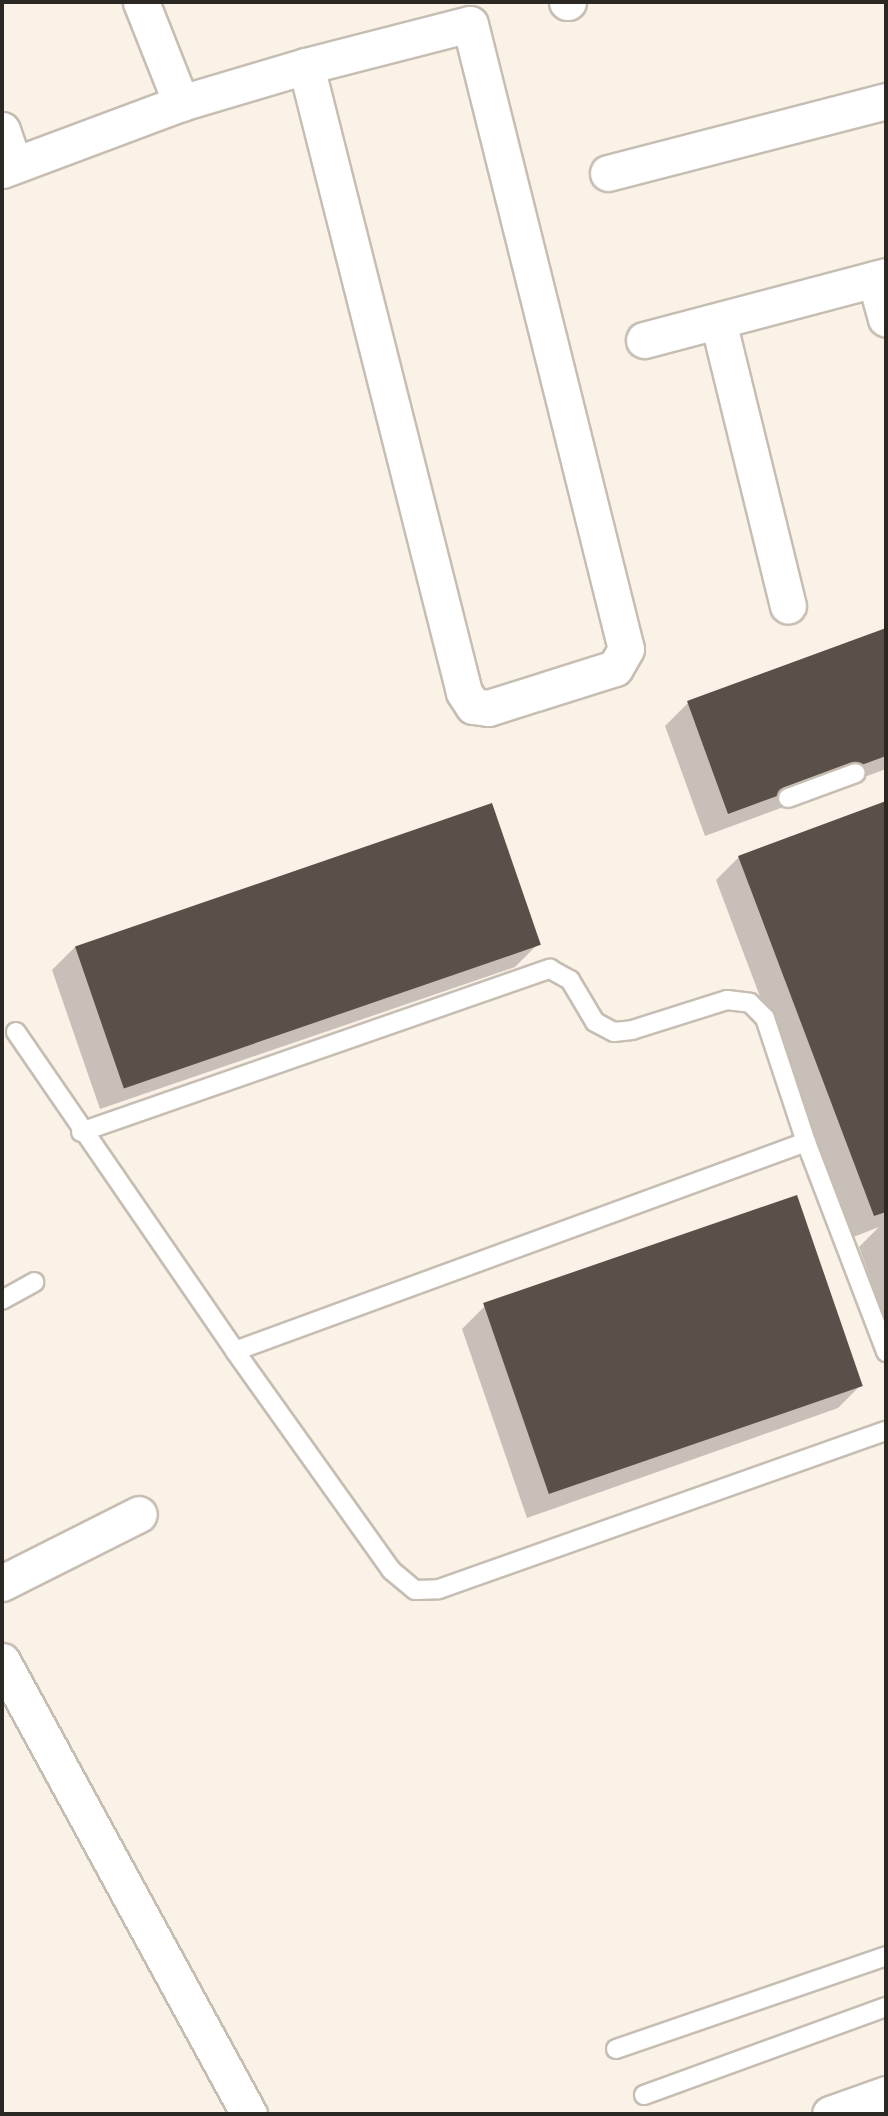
<!DOCTYPE html>
<html>
<head>
<meta charset="utf-8">
<style>
	body { margin:0 }
	#map { position:relative; width:888px; height:2116px; overflow:hidden; background:#faf1e7; font-family:"Exo 2",sans-serif }
	div>[style] { position:absolute }
	.shadow>* { inset:0; background:#0003 }
	.building>* { inset:0; background:#595149; transform-origin:0 0 }
	.roads { filter:drop-shadow(2px 0 #c6bdb3) drop-shadow(-2px 0 #c6bdb3) drop-shadow(0 2px #c6bdb3) drop-shadow(0 -2px #c6bdb3) }
	.lane>* { height:18px; margin:-9px; padding:0 9px; transform-origin:9px; border-radius:9px; background:#fff }
	.street>* { height:35px; margin:-17.5px; padding:0 17.5px; transform-origin:17.5px; border-radius:17.5px; background:#fff }
	span { translate:-50% -50%; white-space:nowrap; text-align:center; line-height:1.15; -webkit-text-stroke:7px #faf1e7; paint-order:stroke }
	.frame { position:absolute; inset:0; border:4px solid #2b2824; pointer-events:none }
</style>
</head>
<body>
<div id="map">
	<div class="shadow">
		<i style="clip-path:polygon(886px 630px,886px 769px,705px 836px,665px 726px,688px 703px)"></i>
		<i style="clip-path:polygon(886px 802px,886px 1322px,859px 1247px,879px 1227px,851px 1238px,716px 880px,739px 857px)"></i>
		<i style="clip-path:polygon(538px 944px,515px 967px,100px 1109px,52px 970px,75px 947px)"></i>
		<i style="clip-path:polygon(485px 1306px,861px 1385px,838px 1408px,527px 1518px,462px 1329px)"></i>
	</div>
	<div class="building">
		<i style="clip-path:polygon(886px 628px,886px 756px,728px 814px,687px 701px)"></i>
		<i style="clip-path:polygon(886px 801px,886px 1212px,874px 1216px,738px 856px)"></i>
		<i style="left:492px;top:803px;width:150px;height:441px;rotate:71deg"></i>
		<i style="left:797px;top:1195px;width:202px;height:332px;rotate:71deg"></i>
	</div>
	<div class="roads">
		<div class="lane">
			<i style="left:788px;top:798px;width:72px;rotate:-20.2deg"></i>
			<i style="left:16px;top:1032px;width:387px;rotate:55.5deg"></i>
			<i style="left:235px;top:1351px;width:269px;rotate:54.5deg"></i>
			<i style="left:391px;top:1570px;width:31px;rotate:40deg"></i>
			<i style="left:415px;top:1590px;width:24px;rotate:-2deg"></i>
			<i style="left:439px;top:1589px;width:474px;rotate:-19.5deg"></i>
			<i style="left:81px;top:1132px;width:497px;rotate:-19.2deg"></i>
			<i style="left:550px;top:969px;width:23px;rotate:29deg"></i>
			<i style="left:570px;top:980px;width:49px;rotate:59.2deg"></i>
			<i style="left:595px;top:1022px;width:21px;rotate:28deg"></i>
			<i style="left:614px;top:1032px;width:18px;rotate:-6deg"></i>
			<i style="left:632px;top:1030px;width:100px;rotate:-17.5deg"></i>
			<i style="left:727px;top:1000px;width:23px;rotate:7deg"></i>
			<i style="left:750px;top:1003px;width:21px;rotate:45deg"></i>
			<i style="left:765px;top:1018px;width:131px;rotate:71.7deg"></i>
			<i style="left:806px;top:1142px;width:225px;rotate:69.1deg"></i>
			<i style="left:2px;top:1300px;width:37px;rotate:-29deg"></i>
			<i style="left:235px;top:1351px;width:608px;rotate:-20.1deg"></i>
			<i style="left:616px;top:2049px;width:286px;rotate:-19deg"></i>
			<i style="left:644px;top:2095px;width:258px;rotate:-20deg"></i>
		</div>
		<div class="street">
			<i style="left:141px;top:2px;width:109px;rotate:68.4deg"></i>
			<i style="left:567px;top:2px;width:1px"></i>
			<i style="left:2px;top:130px;width:37px;rotate:71deg"></i>
			<i style="left:2px;top:170px;width:191px;rotate:-20.5deg"></i>
			<i style="left:181px;top:103px;width:130px;rotate:-16.5deg"></i>
			<i style="left:306px;top:66px;width:169px;rotate:-14.4deg"></i>
			<i style="left:470px;top:24px;width:644px;rotate:75.99deg"></i>
			<i style="left:626px;top:649px;width:22px;rotate:120deg"></i>
			<i style="left:615px;top:668px;width:133px;rotate:162.5deg"></i>
			<i style="left:488px;top:708px;width:15px;rotate:-172deg"></i>
			<i style="left:473px;top:706px;width:17px;rotate:-123deg"></i>
			<i style="left:464px;top:692px;width:646px;rotate:-104.17deg"></i>
			<i style="left:608px;top:173px;width:287px;rotate:-14.5deg"></i>
			<i style="left:875px;top:279px;width:41px;rotate:74.6deg"></i>
			<i style="left:718px;top:321px;width:293px;rotate:76.2deg"></i>
			<i style="left:644px;top:340px;width:250px;rotate:-14.8deg"></i>
			<i style="left:2px;top:1583px;width:153px;rotate:-26.7deg"></i>
			<i style="left:2px;top:1661px;width:516px;rotate:61.4deg"></i>
			<i style="left:830px;top:2114px;width:59px;rotate:-19.7deg"></i>
		</div>
	</div>
	<div class="frame"></div>
</div>
</body>
</html>
